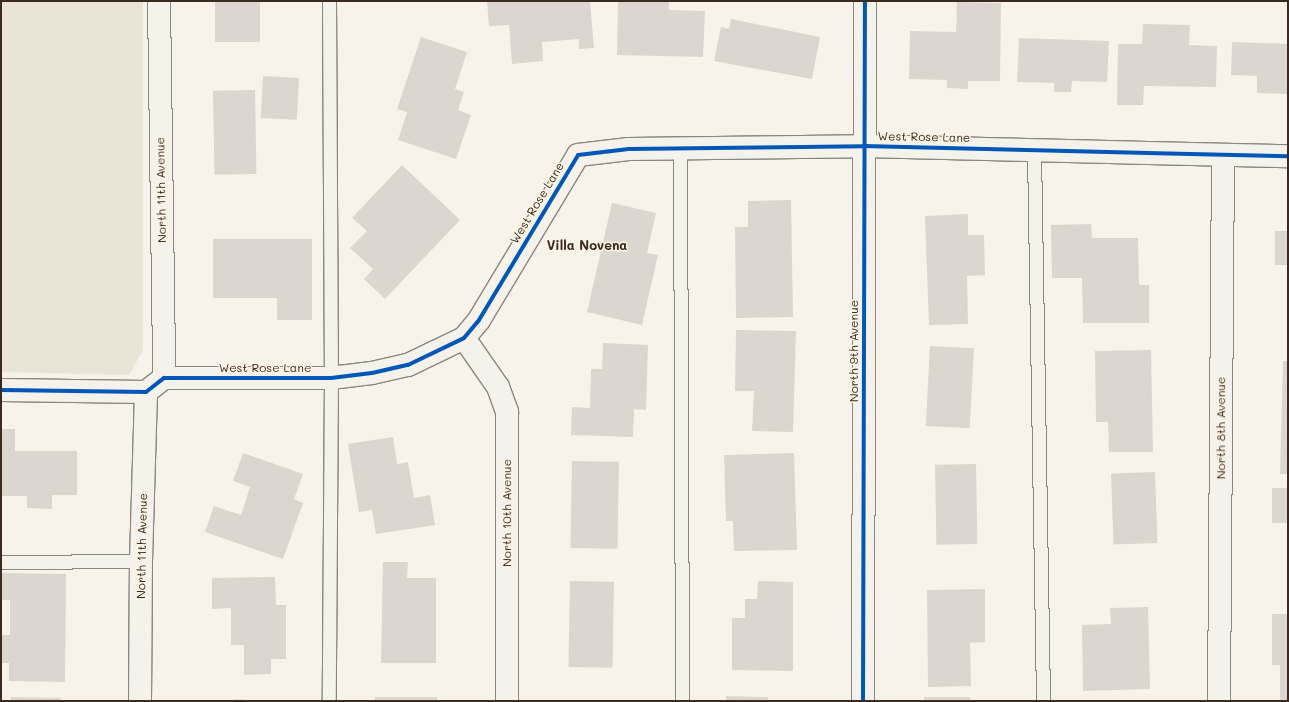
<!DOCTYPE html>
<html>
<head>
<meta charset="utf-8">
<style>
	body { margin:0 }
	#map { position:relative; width:1289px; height:702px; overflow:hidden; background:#f7f3ea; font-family:Mali,sans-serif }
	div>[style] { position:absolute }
	.green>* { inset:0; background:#eae4d7 }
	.building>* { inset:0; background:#dbd7d0; transform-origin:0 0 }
	.roads { filter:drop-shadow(1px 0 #8b867f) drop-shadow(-1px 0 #8b867f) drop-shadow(0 1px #8b867f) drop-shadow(0 -1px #8b867f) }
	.service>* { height:13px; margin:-6.5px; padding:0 6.5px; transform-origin:6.5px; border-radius:6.5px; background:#f5f2ec }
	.minor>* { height:22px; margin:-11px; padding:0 11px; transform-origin:11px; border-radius:11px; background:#f5f2ec }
	.tertiary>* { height:22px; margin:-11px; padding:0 11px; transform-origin:11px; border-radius:11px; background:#f5f2ec }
	.cycleway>* { height:4px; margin:-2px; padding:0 2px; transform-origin:2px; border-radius:2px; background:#0057b8 }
	span { translate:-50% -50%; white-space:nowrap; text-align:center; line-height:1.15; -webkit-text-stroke:3px #fcf5e5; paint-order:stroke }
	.street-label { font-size:12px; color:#3b2a1e }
	.neighbourhood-label { font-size:13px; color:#3b2a1e; font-weight:700 }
	.frame { position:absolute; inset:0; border:2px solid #3b2a1e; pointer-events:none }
</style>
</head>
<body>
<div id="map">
	<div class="green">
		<i style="clip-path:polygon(1px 1px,143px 1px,143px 350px,129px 375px,1px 372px)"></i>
	</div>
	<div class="building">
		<i style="left:215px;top:1px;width:45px;height:41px"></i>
		<i style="clip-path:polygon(487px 1px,590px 1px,594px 48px,579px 49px,579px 39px,542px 42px,543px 61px,512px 64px,509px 25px,489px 26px)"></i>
		<i style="clip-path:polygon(618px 1px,669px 1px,669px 10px,705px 11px,703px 57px,617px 55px)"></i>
		<i style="clip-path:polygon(957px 2px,1001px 3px,1000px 81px,968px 81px,968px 89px,947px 88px,947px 80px,909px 79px,910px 31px,956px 32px)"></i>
		<i style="clip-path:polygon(731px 19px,820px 37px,812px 79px,714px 61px,721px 27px,729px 29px)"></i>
		<i style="clip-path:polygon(1143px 24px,1190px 25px,1189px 45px,1217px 46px,1216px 87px,1144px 86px,1143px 105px,1117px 105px,1118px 44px,1142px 44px)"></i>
		<i style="clip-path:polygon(421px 37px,467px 52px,455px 89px,464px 92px,458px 110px,471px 115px,456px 159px,398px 140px,407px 112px,397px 109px)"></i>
		<i style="clip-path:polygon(1019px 38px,1109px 41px,1107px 82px,1072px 81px,1071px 92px,1054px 92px,1054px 83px,1017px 82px)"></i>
		<i style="clip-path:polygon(1232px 42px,1288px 44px,1287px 94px,1257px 93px,1257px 76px,1231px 75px)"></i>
		<i style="left:263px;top:76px;width:36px;height:42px;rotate:3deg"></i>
		<i style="left:255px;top:90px;width:84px;height:42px;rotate:89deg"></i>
		<i style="clip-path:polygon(402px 165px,460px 220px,385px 299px,364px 279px,373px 269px,350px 248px,367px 231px,352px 218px)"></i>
		<i style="clip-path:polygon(791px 200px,793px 317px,736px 318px,735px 227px,748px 227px,748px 201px)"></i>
		<i style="clip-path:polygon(612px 203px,656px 213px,647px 253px,658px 255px,642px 325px,587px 312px)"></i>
		<i style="clip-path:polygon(968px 214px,968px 235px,984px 235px,985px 275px,967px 276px,968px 324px,929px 325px,925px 216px)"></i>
		<i style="clip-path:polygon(1091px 224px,1092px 238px,1138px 238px,1139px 285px,1149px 285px,1149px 323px,1083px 323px,1082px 278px,1052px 278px,1051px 225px)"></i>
		<i style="left:1275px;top:231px;width:13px;height:34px"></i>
		<i style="clip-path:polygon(213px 239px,312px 239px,312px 320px,277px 320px,277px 298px,213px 298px)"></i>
		<i style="clip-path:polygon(736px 330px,796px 331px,793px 432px,752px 431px,754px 391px,735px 391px)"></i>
		<i style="clip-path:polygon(603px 343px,648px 345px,646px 410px,634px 409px,633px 437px,571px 435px,572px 407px,590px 408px,591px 369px,602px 369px)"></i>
		<i style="left:930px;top:346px;width:44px;height:80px;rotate:3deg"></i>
		<i style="clip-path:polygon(1151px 350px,1153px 452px,1109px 452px,1108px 422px,1096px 422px,1095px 351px)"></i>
		<i style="clip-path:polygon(1283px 361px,1288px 361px,1288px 474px,1280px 474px)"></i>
		<i style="clip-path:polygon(1px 429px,15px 429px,15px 451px,77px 451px,77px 495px,52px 495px,52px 509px,27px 508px,27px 496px,1px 496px)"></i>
		<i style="clip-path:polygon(393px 437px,397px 464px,408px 462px,414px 498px,430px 495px,435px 525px,376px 534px,372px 510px,359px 512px,348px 444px)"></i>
		<i style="clip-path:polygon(243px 453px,303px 474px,294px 499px,303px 503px,283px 559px,205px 532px,214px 506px,241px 515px,250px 487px,233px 481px)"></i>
		<i style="clip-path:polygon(794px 453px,797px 550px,734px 551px,733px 521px,726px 521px,724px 455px)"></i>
		<i style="left:572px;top:461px;width:47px;height:87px;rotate:1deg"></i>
		<i style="left:976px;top:464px;width:80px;height:41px;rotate:89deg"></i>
		<i style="left:1155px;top:472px;width:71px;height:44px;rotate:88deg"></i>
		<i style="left:1272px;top:488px;width:16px;height:35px"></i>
		<i style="clip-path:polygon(383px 562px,408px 562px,407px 578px,436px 578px,436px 663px,381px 663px)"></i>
		<i style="clip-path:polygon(1px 573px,66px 574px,65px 682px,9px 681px,9px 663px,1px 663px,1px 635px,10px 635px,10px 600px,1px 600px)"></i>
		<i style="clip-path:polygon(275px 577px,276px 605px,286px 605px,286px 659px,271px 659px,271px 674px,244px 675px,244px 645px,231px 645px,231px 608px,212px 609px,212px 578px)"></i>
		<i style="left:570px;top:581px;width:44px;height:86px;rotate:1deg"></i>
		<i style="clip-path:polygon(758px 581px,793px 582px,793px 671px,732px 670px,732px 618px,745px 618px,745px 599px,757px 599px)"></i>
		<i style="clip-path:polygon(985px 589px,985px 642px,970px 643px,971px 686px,928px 687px,927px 590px)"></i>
		<i style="clip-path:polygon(1148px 607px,1150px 689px,1083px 691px,1082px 625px,1111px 624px,1110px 608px)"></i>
		<i style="clip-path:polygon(1272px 614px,1288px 614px,1288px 701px,1280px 701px,1280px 665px,1272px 665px)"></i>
		<i style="clip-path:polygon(726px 696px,768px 697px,768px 701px,726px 701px)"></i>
		<i style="clip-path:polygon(11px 697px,61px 698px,60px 701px,11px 701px)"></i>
		<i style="left:375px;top:697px;width:62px;height:4px"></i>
		<i style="left:924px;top:697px;width:46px;height:4px"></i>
		<i style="clip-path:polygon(235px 699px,247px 700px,247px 701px,235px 701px)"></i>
	</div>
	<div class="roads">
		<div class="service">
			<i style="left:329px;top:1px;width:377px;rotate:89.7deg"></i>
			<i style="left:331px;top:378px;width:323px;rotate:90.4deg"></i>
			<i style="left:680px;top:150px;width:551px;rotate:89.79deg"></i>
			<i style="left:1034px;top:150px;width:551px;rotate:89.06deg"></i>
			<i style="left:1px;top:562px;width:140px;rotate:-0.4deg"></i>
		</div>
		<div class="minor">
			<i style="left:159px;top:1px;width:377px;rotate:89.2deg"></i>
			<i style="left:464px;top:338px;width:60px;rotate:55.2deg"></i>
			<i style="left:498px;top:387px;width:27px;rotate:70deg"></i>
			<i style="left:507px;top:412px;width:289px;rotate:90deg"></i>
			<i style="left:1px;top:390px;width:145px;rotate:0.8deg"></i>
			<i style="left:146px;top:392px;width:23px;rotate:-38deg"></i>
			<i style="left:164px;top:378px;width:167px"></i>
			<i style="left:331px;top:378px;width:41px;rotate:-7deg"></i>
			<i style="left:372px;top:373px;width:37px;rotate:-13deg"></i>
			<i style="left:408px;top:365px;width:62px;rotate:-25.7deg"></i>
			<i style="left:464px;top:338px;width:23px;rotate:-50deg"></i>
			<i style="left:479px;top:320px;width:192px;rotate:-59deg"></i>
			<i style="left:578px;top:155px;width:51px;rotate:-6.7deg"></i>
			<i style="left:629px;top:149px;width:235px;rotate:-0.7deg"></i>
			<i style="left:864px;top:146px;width:424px;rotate:1.4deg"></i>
			<i style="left:863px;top:701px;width:700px;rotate:-89.84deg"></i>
			<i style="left:1219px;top:701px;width:545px;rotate:-89.58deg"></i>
		</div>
		<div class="tertiary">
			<i style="left:140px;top:701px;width:140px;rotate:-89.6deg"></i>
			<i style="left:141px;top:561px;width:169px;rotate:-88.3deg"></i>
		</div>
	</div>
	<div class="cycleway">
		<i style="left:1px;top:390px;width:145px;rotate:0.8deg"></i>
		<i style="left:146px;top:392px;width:23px;rotate:-38deg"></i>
		<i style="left:164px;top:378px;width:167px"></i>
		<i style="left:331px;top:378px;width:41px;rotate:-7deg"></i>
		<i style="left:372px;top:373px;width:37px;rotate:-13deg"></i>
		<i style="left:408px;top:365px;width:62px;rotate:-25.7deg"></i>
		<i style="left:464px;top:338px;width:23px;rotate:-50deg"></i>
		<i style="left:479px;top:320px;width:192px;rotate:-59deg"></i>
		<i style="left:578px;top:155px;width:51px;rotate:-6.7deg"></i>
		<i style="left:629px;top:149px;width:235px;rotate:-0.7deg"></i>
		<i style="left:864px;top:146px;width:424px;rotate:1.4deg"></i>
		<i style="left:863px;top:701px;width:700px;rotate:-89.84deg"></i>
	</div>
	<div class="street-label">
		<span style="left:924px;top:137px;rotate:1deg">West Rose Lane</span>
		<span style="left:161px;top:190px;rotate:-91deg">North 11th Avenue</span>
		<span style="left:537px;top:203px;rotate:-59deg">West Rose Lane</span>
		<span style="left:854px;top:351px;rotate:-90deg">North 9th Avenue</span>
		<span style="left:265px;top:368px">West Rose Lane</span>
		<span style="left:1221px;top:428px;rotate:-90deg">North 8th Avenue</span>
		<span style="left:507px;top:513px;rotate:-90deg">North 10th Avenue</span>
		<span style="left:142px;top:546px;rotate:-89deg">North 11th Avenue</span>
	</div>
	<div class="neighbourhood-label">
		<span style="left:587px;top:245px">Villa Novena</span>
	</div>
	<div class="frame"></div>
</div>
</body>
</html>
